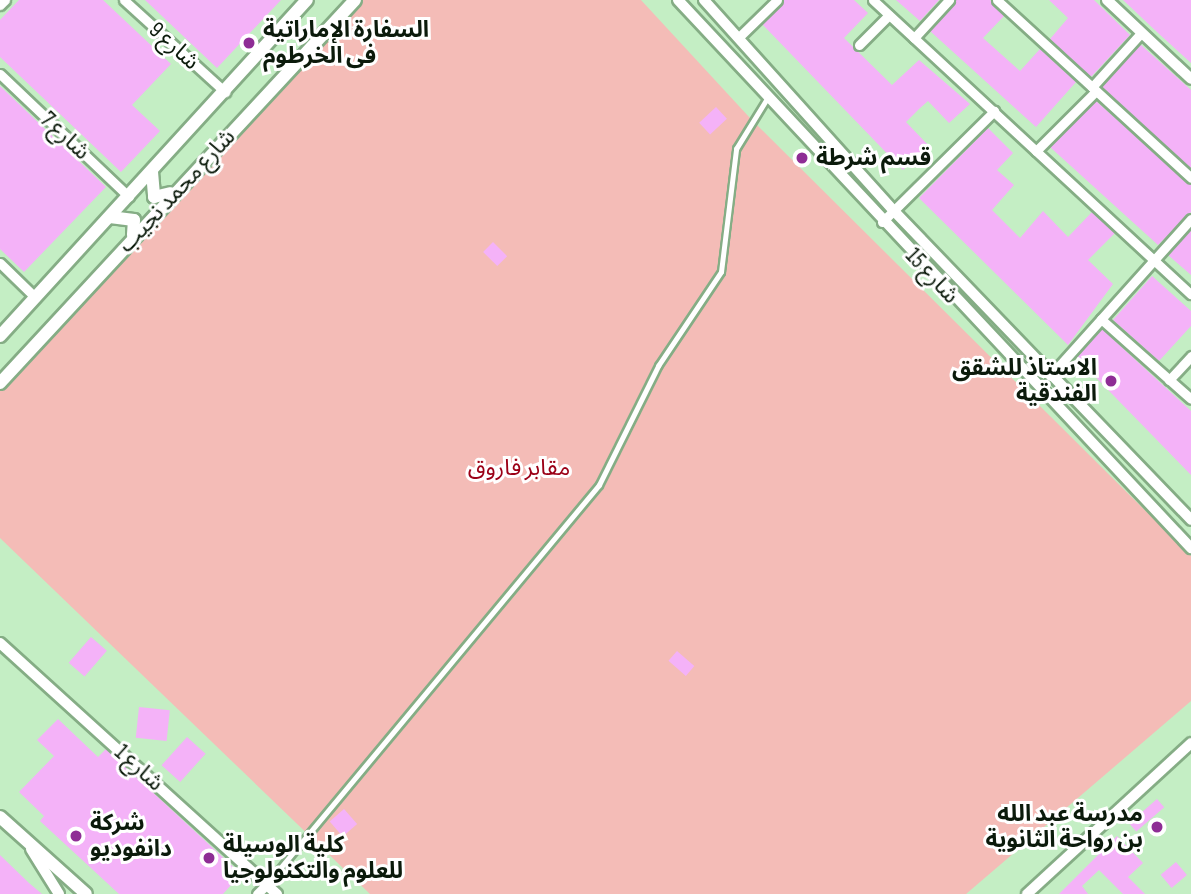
<!DOCTYPE html>
<html>
<head>
<meta charset="utf-8">
<style>
	body { margin:0 }
	#map { position:relative; width:1191px; height:894px; overflow:hidden; background:#c4eec4; font-family:"Sofia Sans Condensed","Noto Sans Arabic",sans-serif }
	div>[style] { position:absolute }
	.green>* { inset:0; background:#f4bcb7 }
	.building>* { inset:0; background:#f4b2f8; transform-origin:0 0 }
	.roads { filter:drop-shadow(2px 0 #85ad85) drop-shadow(-2px 0 #85ad85) drop-shadow(0 2px #85ad85) drop-shadow(0 -2px #85ad85) }
	.service>* { height:4.5px; margin:-2.25px; padding:0 2.25px; transform-origin:2.25px; border-radius:2.25px; background:#fff }
	.minor>* { height:9px; margin:-4.5px; padding:0 4.5px; transform-origin:4.5px; border-radius:4.5px; background:#fff }
	.tertiary>* { height:10px; margin:-5px; padding:0 5px; transform-origin:5px; border-radius:5px; background:#fff }
	.secondary>* { height:12px; margin:-6px; padding:0 6px; transform-origin:6px; border-radius:6px; background:#fff }
	.dots>* { width:19px; height:19px; translate:-50% -50%; box-sizing:border-box; border:4px solid #fff; border-radius:50% }
	span { translate:-50% -50%; white-space:nowrap; text-align:center; line-height:1.15; -webkit-text-stroke:6px #fff; paint-order:stroke }
	.poi-label { font-size:23px; color:#0b1a0b; font-weight:700 }
	.left { translate:0 -50%; text-align:left }
	.right { translate:-100% -50%; text-align:right }
	.street-label { font-size:23px; color:#0b1a0b }
	.park-label { font-size:23px; color:#9b0016 }
</style>
</head>
<body>
<div id="map">
	<div class="green">
		<i style="clip-path:polygon(359px 0,641px 0,750px 118px,1191px 556px,1191px 701px,966px 894px,370px 894px,0 538px,0 383px)"></i>
	</div>
	<div class="building">
		<i style="clip-path:polygon(19px 0,103px 0,171px 64px,132px 105px,160px 131px,121px 172px,0 57px,0 20px)"></i>
		<i style="clip-path:polygon(145px 0,281px 0,217px 68px)"></i>
		<i style="clip-path:polygon(784px 0,854px 0,868px 13px,844px 38px,892px 85px,919px 60px,970px 104px,949px 123px,928px 101px,919px 109px,906px 122px,929px 146px,903px 170px,762px 24px)"></i>
		<i style="clip-path:polygon(896px 0,939px 0,920px 21px)"></i>
		<i style="clip-path:polygon(956px 0,990px 0,1004px 16px,983px 38px,1020px 71px,1040px 49px,1076px 82px,1036px 127px,930px 31px)"></i>
		<i style="clip-path:polygon(1049px 0,1094px 0,1130px 35px,1091px 77px,1050px 39px,1068px 18px)"></i>
		<i style="clip-path:polygon(1123px 0,1191px 0,1191px 63px,1158px 33px)"></i>
		<i style="clip-path:polygon(1140px 44px,1191px 90px,1191px 169px,1102px 87px)"></i>
		<i style="clip-path:polygon(0 86px,106px 187px,24px 272px,0 249px)"></i>
		<i style="clip-path:polygon(1096px 101px,1191px 185px,1191px 212px,1158px 245px,1050px 147px)"></i>
		<i style="left:716px;top:107px;width:16px;height:23px;rotate:47deg"></i>
		<i style="clip-path:polygon(988px 128px,1013px 153px,997px 170px,1014px 185px,992px 210px,1020px 238px,1043px 211px,1068px 237px,1092px 212px,1115px 233px,1088px 260px,1113px 284px,1068px 345px,919px 198px)"></i>
		<i style="clip-path:polygon(1191px 229px,1191px 275px,1168px 255px)"></i>
		<i style="left:493px;top:242px;width:20px;height:14px;rotate:45deg"></i>
		<i style="clip-path:polygon(1152px 276px,1191px 311px,1191px 326px,1159px 361px,1113px 320px)"></i>
		<i style="clip-path:polygon(1102px 329px,1191px 411px,1191px 475px,1076px 357px)"></i>
		<i style="left:91px;top:637px;width:21px;height:34px;rotate:41deg"></i>
		<i style="left:677px;top:651px;width:23px;height:13px;rotate:41deg"></i>
		<i style="left:139px;top:707px;width:31px;height:31px;rotate:6deg"></i>
		<i style="clip-path:polygon(58px 719px,98px 757px,106px 749px,241px 874px,223px 894px,119px 894px,40px 821px,44px 816px,19px 792px,54px 756px,37px 740px)"></i>
		<i style="left:187px;top:737px;width:25px;height:38px;rotate:42deg"></i>
		<i style="left:1157px;top:799px;width:11px;height:37px;rotate:49deg"></i>
		<i style="left:344px;top:809px;width:20px;height:19px;rotate:49deg"></i>
		<i style="clip-path:polygon(1117px 836px,1143px 863px,1128px 877px,1145px 894px,1123px 894px,1099px 870px,1082px 886px,1088px 894px,1059px 894px)"></i>
		<i style="clip-path:polygon(0 855px,29px 883px,42px 894px,0 894px)"></i>
		<i style="left:1176px;top:862px;width:17px;height:20px;rotate:50deg"></i>
	</div>
	<div class="roads">
		<div class="service">
			<i style="left:267px;top:884px;width:519px;rotate:-50.24deg"></i>
			<i style="left:599px;top:485px;width:133px;rotate:-63.6deg"></i>
			<i style="left:658px;top:366px;width:113px;rotate:-56.2deg"></i>
			<i style="left:721px;top:272px;width:124px;rotate:-83deg"></i>
			<i style="left:736px;top:149px;width:61px;rotate:-58.4deg"></i>
		</div>
		<div class="minor">
			<i style="left:124px;top:0;width:137px;rotate:42.3deg"></i>
			<i style="left:873px;top:0;width:433px;rotate:42.8deg"></i>
			<i style="left:997px;top:0;width:263px;rotate:42.5deg"></i>
			<i style="left:0;top:5px;width:7px;rotate:-45deg"></i>
			<i style="left:739px;top:37px;width:53px;rotate:-44.2deg"></i>
			<i style="left:914px;top:38px;width:52px;rotate:-47.4deg"></i>
			<i style="left:859px;top:45px;width:42px;rotate:-45deg"></i>
			<i style="left:0;top:74px;width:178px;rotate:43.6deg"></i>
			<i style="left:1092px;top:87px;width:73px;rotate:-47.8deg"></i>
			<i style="left:1036px;top:151px;width:85px;rotate:-45deg"></i>
			<i style="left:882px;top:222px;width:158px;rotate:-44.7deg"></i>
			<i style="left:0;top:263px;width:49px;rotate:44.2deg"></i>
			<i style="left:1101px;top:319px;width:120px;rotate:41.6deg"></i>
			<i style="left:1050px;top:376px;width:211px;rotate:-48.1deg"></i>
			<i style="left:1169px;top:380px;width:33px;rotate:-47deg"></i>
			<i style="left:257px;top:894px;width:14px;rotate:-45deg"></i>
		</div>
		<div class="tertiary">
			<i style="left:678px;top:0;width:751px;rotate:46.89deg"></i>
			<i style="left:704px;top:0;width:283px;rotate:48deg"></i>
			<i style="left:893px;top:210px;width:430px;rotate:46.1deg"></i>
			<i style="left:1107px;top:0;width:115px;rotate:43.2deg"></i>
			<i style="left:0;top:643px;width:374px;rotate:42.2deg"></i>
			<i style="left:31px;top:849px;width:53px;rotate:58.1deg"></i>
			<i style="left:1027px;top:894px;width:223px;rotate:-42.6deg"></i>
		</div>
		<div class="secondary">
			<i style="left:152px;top:172px;width:25px;rotate:85deg"></i>
			<i style="left:154px;top:197px;width:17px;rotate:-13deg"></i>
			<i style="left:110px;top:217px;width:24px;rotate:7deg"></i>
			<i style="left:134px;top:220px;width:15px;rotate:94deg"></i>
			<i style="left:0;top:336px;width:455px;rotate:-47.6deg"></i>
			<i style="left:0;top:383px;width:522px;rotate:-47.17deg"></i>
			<i style="left:0;top:817px;width:115px;rotate:41.8deg"></i>
		</div>
	</div>
	<div class="dots">
		<i style="left:249px;top:43px;background:#8e2d95"></i>
		<i style="left:802px;top:158px;background:#8e2d95"></i>
		<i style="left:1111px;top:381px;background:#8e2d95"></i>
		<i style="left:1157px;top:827px;background:#8e2d95"></i>
		<i style="left:76px;top:836px;background:#8e2d95"></i>
		<i style="left:209px;top:858px;background:#8e2d95"></i>
	</div>
	<div class="poi-label">
		<span class="left" style="left:263px;top:43px">السفارة الإماراتية<br>فى الخرطوم</span>
		<span class="left" style="left:816px;top:158px">قسم شرطة</span>
		<span class="right" style="left:1097px;top:381px">الاستاذ للشقق<br>الفندقية</span>
		<span class="right" style="left:1143px;top:827px">مدرسة عبد الله<br>بن رواحة الثانوية</span>
		<span class="left" style="left:90px;top:836px">شركة<br>دانفوديو</span>
		<span class="left" style="left:223px;top:858px">كلية الوسيلة<br>للعلوم والتكنولوجيا</span>
	</div>
	<div class="street-label">
		<span style="left:174px;top:46px;rotate:42deg">شارع 9</span>
		<span style="left:65px;top:136px;rotate:43deg">شارع 7</span>
		<span style="left:177px;top:191px;rotate:-47deg">شارع محمد نجيب</span>
		<span style="left:932px;top:276px;rotate:47deg">شارع 15</span>
		<span style="left:139px;top:768px;rotate:42deg">شارع 1</span>
	</div>
	<div class="park-label">
		<span style="left:519px;top:468px">مقابر فاروق</span>
	</div>
</div>
</body>
</html>
